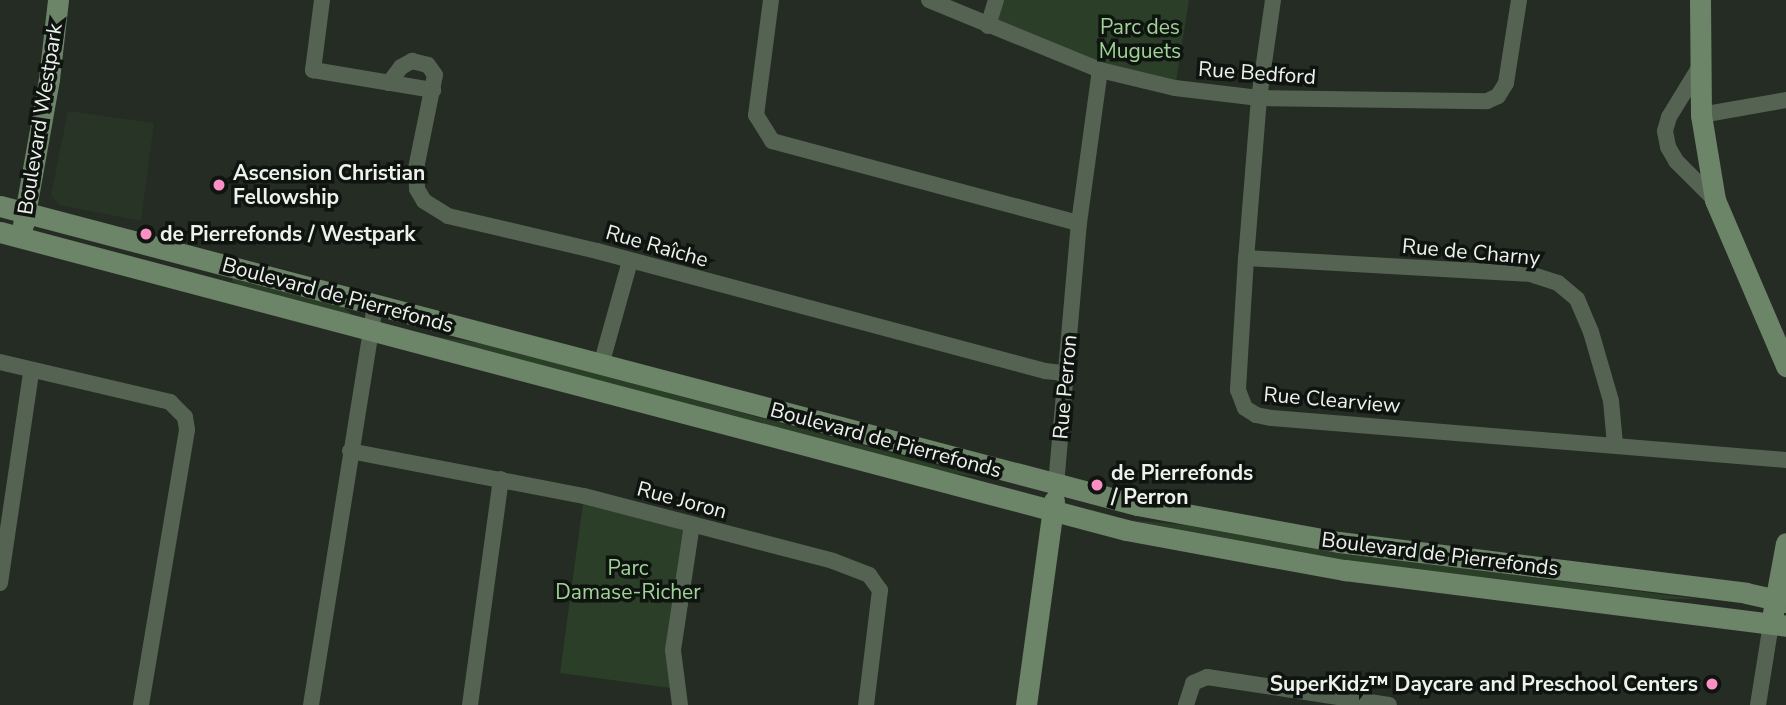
<!DOCTYPE html>
<html>
<head>
<meta charset="utf-8">
<style>
	body { margin:0 }
	#map { position:relative; width:1786px; height:705px; overflow:hidden; background:#252c23; font-family:"Nunito Sans",sans-serif }
	div>[style] { position:absolute }
	.built>* { inset:0; background:#283426 }
	.green>* { inset:0; background:#2b3e28 }
	.street>* { height:16px; margin:-8px; padding:0 8px; transform-origin:8px; border-radius:8px; background:#556352 }
	.secondary>* { height:21px; margin:-10.5px; padding:0 10.5px; transform-origin:10.5px; border-radius:10.5px; background:#6c8468 }
	.dots>* { width:19px; height:19px; translate:-50% -50%; box-sizing:border-box; border:4px solid #101410; border-radius:50% }
	span { translate:-50% -50%; white-space:nowrap; text-align:center; line-height:1.15; -webkit-text-stroke:7px #101410; paint-order:stroke }
	.park-label { font-size:21px; color:#9fd496 }
	.street-label { font-size:21px; color:#edf2ec }
	.poi-label { font-size:21px; color:#edf2ec; font-weight:700 }
	.left { translate:0 -50%; text-align:left }
	.right { translate:-100% -50%; text-align:right }
</style>
</head>
<body>
<div id="map">
	<div class="built">
		<i style="clip-path:polygon(68px 111px,154px 123px,141px 221px,59px 205px,51px 195px)"></i>
	</div>
	<div class="green">
		<i style="clip-path:polygon(996px 0,1189px 0,1175px 88px,988px 26px)"></i>
		<i style="clip-path:polygon(233px 277px,339px 305px,351px 313px,350px 317px,244px 288px,232px 281px)"></i>
		<i style="clip-path:polygon(431px 336px,486px 344px,984px 478px,929px 470px)"></i>
		<i style="clip-path:polygon(584px 496px,692px 524px,673px 650px,678px 689px,560px 673px)"></i>
		<i style="clip-path:polygon(1129px 520px,1185px 525px,1323px 550px,1697px 599px,1648px 599px,1367px 564px)"></i>
	</div>
	<div class="street">
		<i style="left:322px;top:0;width:71px;rotate:97.3deg"></i>
		<i style="left:313px;top:70px;width:122px;rotate:9.5deg"></i>
		<i style="left:771px;top:0;width:116px;rotate:97.4deg"></i>
		<i style="left:756px;top:115px;width:31px;rotate:58deg"></i>
		<i style="left:772px;top:141px;width:318px;rotate:15deg"></i>
		<i style="left:929px;top:0;width:185px;rotate:22.3deg"></i>
		<i style="left:1100px;top:70px;width:77px;rotate:13.5deg"></i>
		<i style="left:1175px;top:88px;width:85px;rotate:6.8deg"></i>
		<i style="left:1259px;top:98px;width:228px;rotate:0.8deg"></i>
		<i style="left:1487px;top:101px;width:12px;rotate:-24deg"></i>
		<i style="left:1498px;top:96px;width:15px;rotate:-58deg"></i>
		<i style="left:1506px;top:83px;width:84px;rotate:-81.1deg"></i>
		<i style="left:1273px;top:0;width:99px;rotate:98.1deg"></i>
		<i style="left:1259px;top:98px;width:161px;rotate:94.6deg"></i>
		<i style="left:1246px;top:258px;width:132px;rotate:93.5deg"></i>
		<i style="left:1238px;top:390px;width:19px;rotate:69deg"></i>
		<i style="left:1245px;top:408px;width:13px;rotate:32deg"></i>
		<i style="left:1256px;top:415px;width:16px;rotate:11deg"></i>
		<i style="left:1272px;top:418px;width:516px;rotate:4.67deg"></i>
		<i style="left:988px;top:26px;width:27px;rotate:-73deg"></i>
		<i style="left:1699px;top:68px;width:57px;rotate:121.5deg"></i>
		<i style="left:1669px;top:117px;width:15px;rotate:106deg"></i>
		<i style="left:1665px;top:131px;width:16px;rotate:79deg"></i>
		<i style="left:1668px;top:147px;width:16px;rotate:60deg"></i>
		<i style="left:1676px;top:161px;width:55px;rotate:45deg"></i>
		<i style="left:389px;top:83px;width:20px;rotate:-53deg"></i>
		<i style="left:401px;top:67px;width:13px;rotate:-29deg"></i>
		<i style="left:412px;top:61px;width:16px;rotate:14deg"></i>
		<i style="left:428px;top:65px;width:12px;rotate:55deg"></i>
		<i style="left:435px;top:75px;width:95px;rotate:101.5deg"></i>
		<i style="left:416px;top:168px;width:21px;rotate:87deg"></i>
		<i style="left:417px;top:189px;width:14px;rotate:60deg"></i>
		<i style="left:424px;top:201px;width:28px;rotate:32deg"></i>
		<i style="left:448px;top:216px;width:153px;rotate:13.2deg"></i>
		<i style="left:597px;top:251px;width:464px;rotate:15deg"></i>
		<i style="left:1045px;top:371px;width:20px;rotate:6deg"></i>
		<i style="left:1701px;top:115px;width:86px;rotate:-10deg"></i>
		<i style="left:1246px;top:258px;width:284px;rotate:3.2deg"></i>
		<i style="left:1530px;top:274px;width:29px;rotate:18deg"></i>
		<i style="left:1558px;top:283px;width:25px;rotate:40deg"></i>
		<i style="left:1577px;top:299px;width:36px;rotate:67deg"></i>
		<i style="left:1591px;top:332px;width:72px;rotate:73.8deg"></i>
		<i style="left:1611px;top:401px;width:43px;rotate:84.7deg"></i>
		<i style="left:0;top:362px;width:175px;rotate:13.2deg"></i>
		<i style="left:170px;top:402px;width:21px;rotate:45deg"></i>
		<i style="left:185px;top:417px;width:13px;rotate:81deg"></i>
		<i style="left:187px;top:430px;width:279px;rotate:99.5deg"></i>
		<i style="left:601px;top:365px;width:108px;rotate:-74.4deg"></i>
		<i style="left:350px;top:451px;width:238px;rotate:10.9deg"></i>
		<i style="left:584px;top:496px;width:257px;rotate:14.6deg"></i>
		<i style="left:833px;top:561px;width:39px;rotate:21deg"></i>
		<i style="left:869px;top:575px;width:19px;rotate:54deg"></i>
		<i style="left:880px;top:590px;width:116px;rotate:96.9deg"></i>
		<i style="left:1056px;top:485px;width:263px;rotate:-85deg"></i>
		<i style="left:1079px;top:223px;width:154px;rotate:-82.2deg"></i>
		<i style="left:0;top:583px;width:213px;rotate:-81.6deg"></i>
		<i style="left:311px;top:705px;width:405px;rotate:-80.9deg"></i>
		<i style="left:470px;top:705px;width:228px;rotate:-82.2deg"></i>
		<i style="left:680px;top:705px;width:55px;rotate:-97.3deg"></i>
		<i style="left:673px;top:650px;width:127px;rotate:-81.4deg"></i>
		<i style="left:1186px;top:705px;width:23px;rotate:-72deg"></i>
		<i style="left:1193px;top:683px;width:15px;rotate:-23deg"></i>
		<i style="left:1207px;top:677px;width:184px;rotate:8.7deg"></i>
		<i style="left:1758px;top:705px;width:82px;rotate:-80.9deg"></i>
	</div>
	<div class="secondary">
		<i style="left:1700px;top:0;width:115px;rotate:89.5deg"></i>
		<i style="left:1701px;top:115px;width:86px;rotate:80.6deg"></i>
		<i style="left:1715px;top:200px;width:181px;rotate:66.8deg"></i>
		<i style="left:0;top:206px;width:1176px;rotate:14.73deg"></i>
		<i style="left:1137px;top:505px;width:205px;rotate:10.4deg"></i>
		<i style="left:1339px;top:542px;width:410px;rotate:7.1deg"></i>
		<i style="left:1746px;top:593px;width:41px;rotate:12.7deg"></i>
		<i style="left:23px;top:225px;width:148px;rotate:-79.9deg"></i>
		<i style="left:49px;top:79px;width:80px;rotate:-83.5deg"></i>
		<i style="left:0;top:232px;width:1165px;rotate:14.82deg"></i>
		<i style="left:1126px;top:530px;width:223px;rotate:10.4deg"></i>
		<i style="left:1345px;top:570px;width:445px;rotate:7.2deg"></i>
		<i style="left:1773px;top:613px;width:71px;rotate:-79.5deg"></i>
		<i style="left:1026px;top:705px;width:206px;rotate:-82.2deg"></i>
	</div>
	<div class="dots">
		<i style="left:219px;top:185px;background:#fc8fc3"></i>
		<i style="left:146px;top:234px;background:#fc8fc3"></i>
		<i style="left:1097px;top:485px;background:#fc8fc3"></i>
		<i style="left:1712px;top:684px;background:#fc8fc3"></i>
	</div>
	<div class="park-label">
		<span style="left:1140px;top:39px">Parc des<br>Muguets</span>
		<span style="left:628px;top:580px">Parc<br>Damase-Richer</span>
	</div>
	<div class="street-label">
		<span style="left:1257px;top:73px;rotate:4deg">Rue Bedford</span>
		<span style="left:40px;top:119px;rotate:-81deg">Boulevard Westpark</span>
		<span style="left:657px;top:246px;rotate:16deg">Rue Raîche</span>
		<span style="left:1471px;top:252px;rotate:5deg">Rue de Charny</span>
		<span style="left:338px;top:295px;rotate:15deg">Boulevard de Pierrefonds</span>
		<span style="left:1065px;top:387px;rotate:-85deg">Rue Perron</span>
		<span style="left:1332px;top:400px;rotate:5deg">Rue Clearview</span>
		<span style="left:886px;top:440px;rotate:15deg">Boulevard de Pierrefonds</span>
		<span style="left:682px;top:500px;rotate:15deg">Rue Joron</span>
		<span style="left:1440px;top:554px;rotate:7deg">Boulevard de Pierrefonds</span>
	</div>
	<div class="poi-label">
		<span class="left" style="left:233px;top:185px">Ascension Christian<br>Fellowship</span>
		<span class="left" style="left:160px;top:234px">de Pierrefonds / Westpark</span>
		<span class="left" style="left:1111px;top:485px">de Pierrefonds<br>/ Perron</span>
		<span class="right" style="left:1698px;top:684px">SuperKidz™ Daycare and Preschool Centers</span>
	</div>
</div>
</body>
</html>
